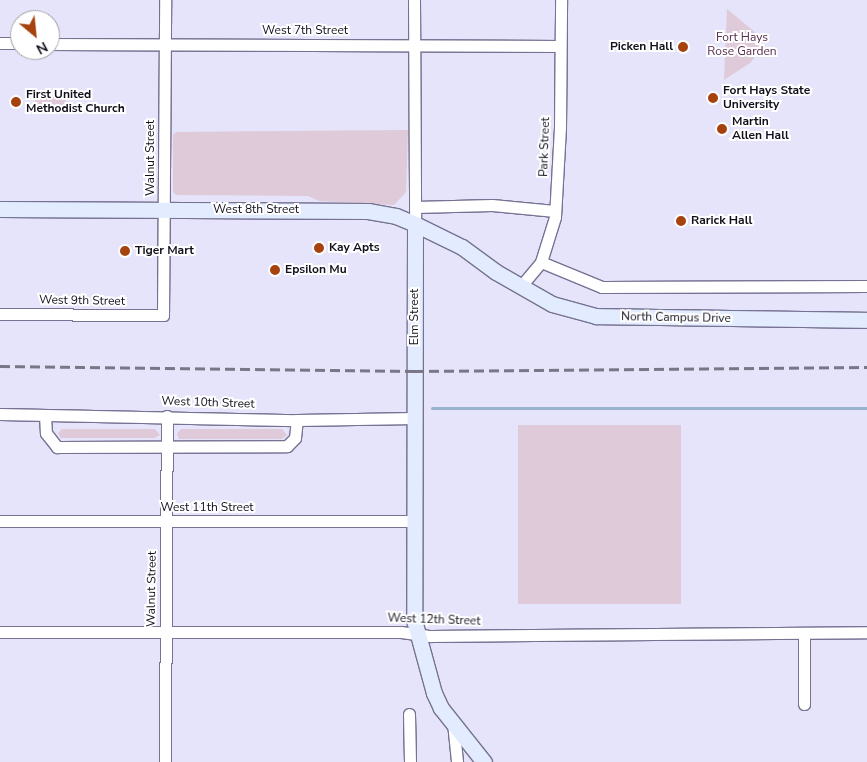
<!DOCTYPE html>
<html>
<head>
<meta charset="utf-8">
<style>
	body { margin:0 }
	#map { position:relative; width:867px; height:762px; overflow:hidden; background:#e6e4fa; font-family:"Nunito Sans",sans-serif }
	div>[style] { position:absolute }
	.green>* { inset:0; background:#decad9; transform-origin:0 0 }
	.stream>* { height:3px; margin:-1.5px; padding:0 1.5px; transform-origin:1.5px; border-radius:1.5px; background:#97b3cb }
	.roads { filter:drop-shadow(1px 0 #757292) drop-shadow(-1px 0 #757292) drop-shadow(0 1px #757292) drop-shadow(0 -1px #757292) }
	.street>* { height:11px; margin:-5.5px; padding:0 5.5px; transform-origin:5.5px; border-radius:5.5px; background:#fff }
	.secondary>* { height:15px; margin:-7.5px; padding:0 7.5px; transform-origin:7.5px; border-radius:7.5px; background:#e3ecff }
	.rail>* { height:3px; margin-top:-1.5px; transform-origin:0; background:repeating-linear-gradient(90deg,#787687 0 10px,transparent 0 15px) }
	.dots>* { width:14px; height:14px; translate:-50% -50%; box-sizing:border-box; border:2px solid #fff; border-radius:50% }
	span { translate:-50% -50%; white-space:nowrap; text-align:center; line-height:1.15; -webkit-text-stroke:4px #fff; paint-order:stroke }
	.street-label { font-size:12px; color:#12101c }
	.park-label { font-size:12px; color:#552c4d }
	.poi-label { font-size:12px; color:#12101c; font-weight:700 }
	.right { translate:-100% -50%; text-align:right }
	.left { translate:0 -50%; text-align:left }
	.north { position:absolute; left:10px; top:10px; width:50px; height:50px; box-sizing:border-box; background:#fff; border:1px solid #a09fa4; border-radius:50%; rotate:152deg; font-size:14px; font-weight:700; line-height:20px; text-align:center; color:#12101c }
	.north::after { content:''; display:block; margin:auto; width:18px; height:22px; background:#a6420e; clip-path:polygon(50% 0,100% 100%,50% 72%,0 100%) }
</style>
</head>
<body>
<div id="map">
	<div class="green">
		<i style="clip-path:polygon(727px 9px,756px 33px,759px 52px,750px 63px,724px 80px)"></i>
		<i style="clip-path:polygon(35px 94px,62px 95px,66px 99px,66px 108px,35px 108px)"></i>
		<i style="clip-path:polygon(408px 130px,406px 192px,394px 205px,319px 201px,308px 196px,176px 195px,173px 192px,173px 135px,176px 132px)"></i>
		<i style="left:518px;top:425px;width:163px;height:179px"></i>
		<i style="clip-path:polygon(62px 429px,155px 429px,160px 435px,154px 438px,61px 438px,58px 433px)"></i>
		<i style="clip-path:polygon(181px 429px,282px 429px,287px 435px,282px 439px,179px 439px,177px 434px)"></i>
	</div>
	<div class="stream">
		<i style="left:432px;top:408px;width:435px"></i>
	</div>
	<div class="roads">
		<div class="street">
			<i style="left:414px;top:0;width:224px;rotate:89.7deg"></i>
			<i style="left:0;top:43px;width:20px"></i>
			<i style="left:50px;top:44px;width:510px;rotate:0.22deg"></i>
			<i style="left:415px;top:207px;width:77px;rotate:-1.5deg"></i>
			<i style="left:492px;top:205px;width:63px;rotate:5.4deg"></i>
			<i style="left:541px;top:262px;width:66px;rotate:22.3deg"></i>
			<i style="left:602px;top:287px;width:265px;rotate:-0.2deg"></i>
			<i style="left:521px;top:286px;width:31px;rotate:-50deg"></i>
			<i style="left:541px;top:262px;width:47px;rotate:-72.7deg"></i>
			<i style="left:555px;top:217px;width:90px;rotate:-86.8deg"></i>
			<i style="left:560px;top:127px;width:127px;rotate:-89.5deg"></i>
			<i style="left:0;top:314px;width:163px;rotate:0.4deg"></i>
			<i style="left:163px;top:315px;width:315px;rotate:-89.6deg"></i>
			<i style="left:0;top:414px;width:297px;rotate:1.2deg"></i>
			<i style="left:297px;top:420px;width:118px;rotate:-1deg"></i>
			<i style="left:45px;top:415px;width:18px;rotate:87deg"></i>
			<i style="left:46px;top:433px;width:18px;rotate:52deg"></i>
			<i style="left:57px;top:447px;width:230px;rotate:-0.2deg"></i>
			<i style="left:287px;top:446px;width:11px;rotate:-45deg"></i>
			<i style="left:295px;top:438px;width:18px;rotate:-84deg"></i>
			<i style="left:0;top:521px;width:414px"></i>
			<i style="left:0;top:632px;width:401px"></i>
			<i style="left:401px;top:632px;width:30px;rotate:8deg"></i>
			<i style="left:431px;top:636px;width:436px;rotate:-0.5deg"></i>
			<i style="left:804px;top:704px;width:71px;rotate:-90deg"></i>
			<i style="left:409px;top:714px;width:48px;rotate:88.8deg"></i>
			<i style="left:453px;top:723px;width:39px;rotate:84deg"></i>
			<i style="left:165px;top:762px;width:346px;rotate:-89.7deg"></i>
		</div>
		<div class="secondary">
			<i style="left:0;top:209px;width:368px;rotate:0.3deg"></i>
			<i style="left:368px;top:211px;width:28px;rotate:10deg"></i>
			<i style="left:396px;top:216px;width:21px;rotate:23deg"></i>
			<i style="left:415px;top:224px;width:52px;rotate:26.1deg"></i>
			<i style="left:462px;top:247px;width:42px;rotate:36.3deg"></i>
			<i style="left:496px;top:272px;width:64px;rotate:29.7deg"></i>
			<i style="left:552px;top:304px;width:46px;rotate:15.3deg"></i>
			<i style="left:596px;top:316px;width:271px;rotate:0.8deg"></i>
			<i style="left:415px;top:224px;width:396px;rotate:90.1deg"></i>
			<i style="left:414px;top:620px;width:76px;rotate:74.7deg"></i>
			<i style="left:434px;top:693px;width:17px;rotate:65deg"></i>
			<i style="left:441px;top:708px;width:69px;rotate:51.5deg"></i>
		</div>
	</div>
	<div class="rail">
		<i style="left:0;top:366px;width:414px;rotate:0.7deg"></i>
		<i style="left:414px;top:371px;width:453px;rotate:-0.5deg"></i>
	</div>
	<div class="dots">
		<i style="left:683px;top:47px;background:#a6420e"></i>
		<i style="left:713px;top:98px;background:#a6420e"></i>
		<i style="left:16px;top:102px;background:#a6420e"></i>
		<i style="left:722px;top:129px;background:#a6420e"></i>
		<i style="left:681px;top:221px;background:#a6420e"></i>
		<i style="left:319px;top:248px;background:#a6420e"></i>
		<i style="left:125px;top:251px;background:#a6420e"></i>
		<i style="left:275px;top:270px;background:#a6420e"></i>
	</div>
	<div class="street-label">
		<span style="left:305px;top:31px">West 7th Street</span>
		<span style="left:545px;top:147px;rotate:-88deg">Park Street</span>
		<span style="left:151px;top:158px;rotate:-90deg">Walnut Street</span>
		<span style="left:256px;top:210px">West 8th Street</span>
		<span style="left:82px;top:301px;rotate:1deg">West 9th Street</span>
		<span style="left:415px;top:317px;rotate:-90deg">Elm Street</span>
		<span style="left:676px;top:318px;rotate:1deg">North Campus Drive</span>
		<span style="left:208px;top:403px;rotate:2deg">West 10th Street</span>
		<span style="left:207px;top:508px">West 11th Street</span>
		<span style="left:152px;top:589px;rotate:-89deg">Walnut Street</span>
		<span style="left:434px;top:620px;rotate:2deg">West 12th Street</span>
	</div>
	<div class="park-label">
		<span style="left:742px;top:45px">Fort Hays<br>Rose Garden</span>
	</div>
	<div class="poi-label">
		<span class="right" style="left:673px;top:47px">Picken Hall</span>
		<span class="left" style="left:723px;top:98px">Fort Hays State<br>University</span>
		<span class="left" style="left:26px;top:102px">First United<br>Methodist Church</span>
		<span class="left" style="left:732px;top:129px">Martin<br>Allen Hall</span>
		<span class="left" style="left:691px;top:221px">Rarick Hall</span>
		<span class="left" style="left:329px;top:248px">Kay Apts</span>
		<span class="left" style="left:135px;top:251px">Tiger Mart</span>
		<span class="left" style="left:285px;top:270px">Epsilon Mu</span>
	</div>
	<div class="north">N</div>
</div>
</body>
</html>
